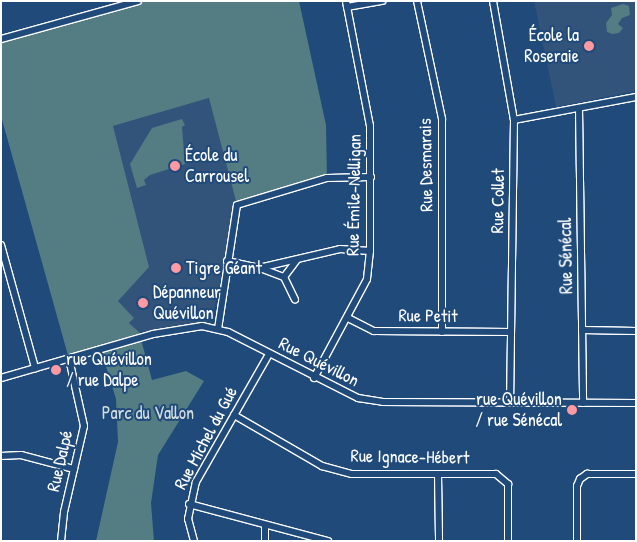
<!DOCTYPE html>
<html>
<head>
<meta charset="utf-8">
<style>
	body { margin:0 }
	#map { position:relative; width:637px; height:542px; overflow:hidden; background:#1f4a7a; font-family:"Patrick Hand",sans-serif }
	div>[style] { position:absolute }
	.built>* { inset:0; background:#32547b }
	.green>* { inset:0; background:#537c83 }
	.roads { filter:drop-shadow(1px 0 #fff) drop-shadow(-1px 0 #fff) drop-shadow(0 1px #fff) drop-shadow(0 -1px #fff) }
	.street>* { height:6px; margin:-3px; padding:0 3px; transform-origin:3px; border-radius:3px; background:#1f4a7a }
	.dots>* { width:14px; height:14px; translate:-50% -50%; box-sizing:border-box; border:2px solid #1f4a7a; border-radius:50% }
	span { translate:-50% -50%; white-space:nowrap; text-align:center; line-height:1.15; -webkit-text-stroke:4px #1f4a7a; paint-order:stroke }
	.poi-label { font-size:18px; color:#fff }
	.right { translate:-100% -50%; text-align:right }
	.left { translate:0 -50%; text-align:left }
	.street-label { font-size:18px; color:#fff }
	.park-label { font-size:18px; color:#d4dee0 }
	.frame { position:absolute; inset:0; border:2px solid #fff; pointer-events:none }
</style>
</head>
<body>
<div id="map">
	<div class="built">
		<i style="clip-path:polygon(534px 1px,636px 1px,636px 91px,556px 107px)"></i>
		<i style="clip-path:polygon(210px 98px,237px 205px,212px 319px,203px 324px,139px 332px,129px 323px,134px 318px,118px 301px,113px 126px)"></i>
	</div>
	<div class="green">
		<i style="clip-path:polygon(138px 1px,299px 1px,326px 125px,327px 178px,237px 205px,209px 98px,113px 126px,149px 267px,118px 301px,134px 318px,129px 323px,139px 332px,152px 380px,186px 371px,204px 381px,158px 455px,151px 503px,154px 541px,96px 541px,118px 442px,116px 399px,101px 350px,69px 359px,1px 116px,1px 39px)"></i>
		<i style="clip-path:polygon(623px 4px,629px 6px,630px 15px,622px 18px,618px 24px,623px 28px,619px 33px,612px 34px,607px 32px,606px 23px,612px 15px,611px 8px)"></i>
		<i style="clip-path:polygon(182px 119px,185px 125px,182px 127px,185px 164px,150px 175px,144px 180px,146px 185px,137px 188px,130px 164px,152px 128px)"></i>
	</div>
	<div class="roads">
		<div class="street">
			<i style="left:417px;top:1px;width:121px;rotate:78deg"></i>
			<i style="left:442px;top:119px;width:213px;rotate:90deg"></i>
			<i style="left:493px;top:1px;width:121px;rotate:80deg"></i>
			<i style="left:514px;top:120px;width:283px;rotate:90.8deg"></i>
			<i style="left:347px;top:7px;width:36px;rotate:-10deg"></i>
			<i style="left:1px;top:39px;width:142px;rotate:-15.5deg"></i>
			<i style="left:579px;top:108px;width:295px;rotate:89.2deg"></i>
			<i style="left:514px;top:120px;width:124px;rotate:-10.7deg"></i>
			<i style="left:1px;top:245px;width:128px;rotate:74.5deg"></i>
			<i style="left:227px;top:261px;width:33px;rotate:12deg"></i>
			<i style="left:259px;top:268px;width:83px;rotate:-13.2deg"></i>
			<i style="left:340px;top:249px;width:30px;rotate:4deg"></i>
			<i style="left:260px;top:268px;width:26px;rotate:21deg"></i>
			<i style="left:284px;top:277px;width:20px;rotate:-53deg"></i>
			<i style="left:284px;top:277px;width:25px;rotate:64deg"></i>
			<i style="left:348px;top:318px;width:29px;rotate:27deg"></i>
			<i style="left:374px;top:331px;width:137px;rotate:0.4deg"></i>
			<i style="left:218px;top:329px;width:125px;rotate:-81.3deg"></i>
			<i style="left:237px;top:205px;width:94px;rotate:-16.7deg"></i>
			<i style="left:327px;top:178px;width:44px;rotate:-1.3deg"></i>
			<i style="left:582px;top:330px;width:54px;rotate:1.1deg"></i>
			<i style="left:1px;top:378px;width:158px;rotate:-16.1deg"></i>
			<i style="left:153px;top:334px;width:50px;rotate:-9.3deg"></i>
			<i style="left:202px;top:326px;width:27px;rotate:13deg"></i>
			<i style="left:228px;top:332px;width:146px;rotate:26.9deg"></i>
			<i style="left:358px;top:398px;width:25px;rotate:9deg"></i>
			<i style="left:383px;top:402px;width:253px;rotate:0.2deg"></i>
			<i style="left:314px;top:378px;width:112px;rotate:-61.8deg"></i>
			<i style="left:367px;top:279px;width:28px;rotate:-84deg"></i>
			<i style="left:370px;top:251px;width:125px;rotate:-90deg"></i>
			<i style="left:370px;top:126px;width:127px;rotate:-100.9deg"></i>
			<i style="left:234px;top:415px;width:102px;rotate:30.1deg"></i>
			<i style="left:322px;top:466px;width:31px;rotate:15deg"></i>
			<i style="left:352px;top:474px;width:144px"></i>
			<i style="left:496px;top:474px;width:16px;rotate:40deg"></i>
			<i style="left:508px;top:484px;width:57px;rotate:90deg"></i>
			<i style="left:1px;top:456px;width:20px;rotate:-3deg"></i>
			<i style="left:21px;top:455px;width:55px;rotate:14.8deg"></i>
			<i style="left:438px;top:474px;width:67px;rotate:89.1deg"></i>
			<i style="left:189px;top:504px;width:144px;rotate:14.9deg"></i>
			<i style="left:265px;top:526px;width:15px;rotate:90deg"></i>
			<i style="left:61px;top:541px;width:29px;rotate:-84deg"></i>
			<i style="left:64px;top:512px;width:88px;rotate:-76.9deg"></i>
			<i style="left:84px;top:426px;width:69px;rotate:-102.6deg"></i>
			<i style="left:194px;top:541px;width:23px;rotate:-105deg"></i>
			<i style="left:188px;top:519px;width:38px;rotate:-78deg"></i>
			<i style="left:196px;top:482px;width:147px;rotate:-60.3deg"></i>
			<i style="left:577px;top:541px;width:55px;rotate:-90deg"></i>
			<i style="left:577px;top:486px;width:8px;rotate:-67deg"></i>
			<i style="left:580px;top:479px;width:9px;rotate:-36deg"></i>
			<i style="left:587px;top:474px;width:49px"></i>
		</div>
	</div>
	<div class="dots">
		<i style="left:589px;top:46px;background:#ff9aa2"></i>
		<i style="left:175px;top:166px;background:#ff9aa2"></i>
		<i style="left:176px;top:268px;background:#ff9aa2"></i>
		<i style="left:143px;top:303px;background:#ff9aa2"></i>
		<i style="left:56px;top:370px;background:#ff9aa2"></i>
		<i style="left:572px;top:410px;background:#ff9aa2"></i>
	</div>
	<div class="poi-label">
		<span class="right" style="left:579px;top:46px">École la<br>Roseraie</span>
		<span class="left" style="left:185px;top:166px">École du<br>Carrousel</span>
		<span class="left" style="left:186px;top:268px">Tigre Géant</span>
		<span class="left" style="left:153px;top:303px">Dépanneur<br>Quévillon</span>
		<span class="left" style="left:66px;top:370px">rue Quévillon<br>/ rue Dalpe</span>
		<span class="right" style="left:562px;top:410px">rue Quévillon<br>/ rue Sénécal</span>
	</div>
	<div class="street-label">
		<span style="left:426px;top:165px;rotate:-91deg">Rue Desmarais</span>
		<span style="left:354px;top:195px;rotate:-89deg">Rue Émile-Nelligan</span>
		<span style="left:498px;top:201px;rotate:-89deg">Rue Collet</span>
		<span style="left:566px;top:256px;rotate:-91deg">Rue Sénécal</span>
		<span style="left:428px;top:316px;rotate:1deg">Rue Petit</span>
		<span style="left:319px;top:362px;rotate:27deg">Rue Quévillon</span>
		<span style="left:206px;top:438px;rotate:-62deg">Rue Michel du Gué</span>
		<span style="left:410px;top:457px;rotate:1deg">Rue Ignace-Hébert</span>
		<span style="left:60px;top:461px;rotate:-77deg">Rue Dalpé</span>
	</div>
	<div class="park-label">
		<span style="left:148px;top:413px">Parc du Vallon</span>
	</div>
	<div class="frame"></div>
</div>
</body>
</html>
